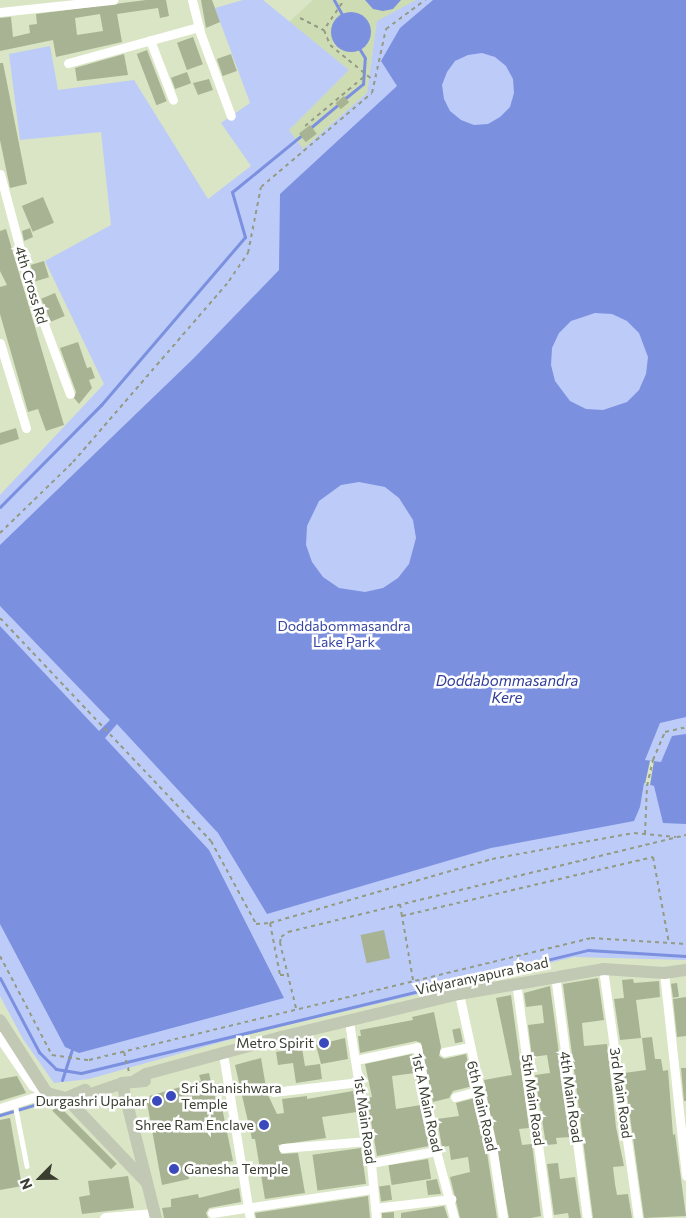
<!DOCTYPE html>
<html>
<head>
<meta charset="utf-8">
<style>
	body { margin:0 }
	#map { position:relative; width:686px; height:1218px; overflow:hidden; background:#d9e5c4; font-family:Commissioner,sans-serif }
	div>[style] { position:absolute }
	.built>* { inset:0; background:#cedcb4 }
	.green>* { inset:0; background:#bdcbf9 }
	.water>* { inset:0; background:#7b90df }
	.round { border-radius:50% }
	.pier>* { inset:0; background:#d9e5c4 }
	.stream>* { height:3px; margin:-1.5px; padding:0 1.5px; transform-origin:1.5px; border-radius:1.5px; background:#7b90df }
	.building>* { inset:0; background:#a8b394; transform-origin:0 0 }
	.path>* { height:2px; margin-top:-1px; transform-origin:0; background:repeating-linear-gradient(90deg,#939b83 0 4px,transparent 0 8px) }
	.service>* { height:4.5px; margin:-2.25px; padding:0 2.25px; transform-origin:2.25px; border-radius:2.25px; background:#fff }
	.minor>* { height:9px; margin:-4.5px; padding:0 4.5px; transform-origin:4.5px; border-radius:4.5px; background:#fff }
	.tertiary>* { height:11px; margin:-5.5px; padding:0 5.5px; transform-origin:5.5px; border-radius:5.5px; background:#fff }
	.secondary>* { height:12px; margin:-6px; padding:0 6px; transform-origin:6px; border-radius:6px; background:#c1c8b4 }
	.dots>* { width:14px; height:14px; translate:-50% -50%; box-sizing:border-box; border:2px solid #fff; border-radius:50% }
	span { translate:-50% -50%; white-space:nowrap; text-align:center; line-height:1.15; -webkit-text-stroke:5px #fff; paint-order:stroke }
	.street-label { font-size:14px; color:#393e31 }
	.park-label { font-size:14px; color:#3645a1 }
	.poi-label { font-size:14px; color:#393e31 }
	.right { translate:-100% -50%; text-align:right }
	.left { translate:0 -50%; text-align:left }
	.water-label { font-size:15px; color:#2f3c98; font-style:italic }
	.north { position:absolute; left:15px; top:1153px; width:50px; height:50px; -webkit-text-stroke:4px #fff; paint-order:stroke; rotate:247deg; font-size:14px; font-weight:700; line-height:20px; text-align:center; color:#393e31 }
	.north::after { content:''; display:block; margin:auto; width:18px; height:22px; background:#393e31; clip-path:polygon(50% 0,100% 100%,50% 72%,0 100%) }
</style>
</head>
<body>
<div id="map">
	<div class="built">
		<i style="clip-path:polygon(313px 0,416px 0,377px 22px,367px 93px,303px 149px,288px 130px,349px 70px,289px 22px)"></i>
	</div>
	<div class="green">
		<i style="clip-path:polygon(243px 0,263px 0,349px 70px,289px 130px,303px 149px,367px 93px,377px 21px,416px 0,686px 0,686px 960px,574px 957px,250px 1034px,89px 1079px,54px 1083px,23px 1039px,0 996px,0 495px,104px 384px,45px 261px,111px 225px,101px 132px,20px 140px,9px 54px,50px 46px,58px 90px,134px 80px,208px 199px,251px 166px,221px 123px,250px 103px,215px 8px)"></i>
	</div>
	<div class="water">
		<i style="clip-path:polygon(365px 0,401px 0,393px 9px,383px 11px,373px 9px)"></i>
		<i style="clip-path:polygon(evenodd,433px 0,686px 0,686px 717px,660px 723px,645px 760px,661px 762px,672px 736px,686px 734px,686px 824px,663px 823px,654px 786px,644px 783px,640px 807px,634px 821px,491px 848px,267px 914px,218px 833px,117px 724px,105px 738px,209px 850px,284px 998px,79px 1053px,65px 1047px,0 924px,0 626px,99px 731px,110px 720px,0 606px,0 545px,194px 358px,279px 270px,280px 194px,397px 86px,381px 61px,400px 28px,433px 0,482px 53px,495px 57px,506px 66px,513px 79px,514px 93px,510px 107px,500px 117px,488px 124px,474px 125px,461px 120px,450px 111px,444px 99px,442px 85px,447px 72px,455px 61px,468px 55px,482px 53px,433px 0,595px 313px,612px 314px,627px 321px,639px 333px,648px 357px,646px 374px,639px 390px,627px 402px,603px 410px,586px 409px,570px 401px,555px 381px,551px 365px,552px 348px,559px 333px,571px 321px,595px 313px,433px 0,359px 482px,385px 487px,399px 498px,413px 520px,416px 538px,409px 564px,398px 578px,383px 588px,365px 592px,339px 588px,323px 577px,312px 562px,306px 545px,307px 526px,319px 501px,341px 485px,359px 482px)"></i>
		<i class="round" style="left:331px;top:12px;width:40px;height:40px"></i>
	</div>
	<div class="pier">
		<i style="clip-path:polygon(650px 761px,654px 761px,650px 785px,645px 784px)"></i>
	</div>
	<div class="stream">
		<i style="left:334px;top:0;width:21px;rotate:61deg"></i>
		<i style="left:343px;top:100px;width:26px;rotate:-39deg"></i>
		<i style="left:363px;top:84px;width:26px;rotate:-86deg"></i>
		<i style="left:365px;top:58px;width:12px;rotate:-121deg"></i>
		<i style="left:309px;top:129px;width:39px;rotate:-40deg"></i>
		<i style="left:0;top:507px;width:144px;rotate:-45.3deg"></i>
		<i style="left:101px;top:405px;width:221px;rotate:-49.4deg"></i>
		<i style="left:245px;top:237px;width:47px;rotate:-106.1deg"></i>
		<i style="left:232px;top:192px;width:90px;rotate:-39.2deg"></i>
		<i style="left:0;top:978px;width:84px;rotate:62.2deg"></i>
		<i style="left:39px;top:1052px;width:24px;rotate:45deg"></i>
		<i style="left:56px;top:1069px;width:25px;rotate:9deg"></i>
		<i style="left:81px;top:1073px;width:522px;rotate:-13.64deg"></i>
		<i style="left:588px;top:950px;width:98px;rotate:3.5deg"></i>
		<i style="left:62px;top:1080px;width:32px;rotate:-72deg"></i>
		<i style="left:0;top:1115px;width:56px;rotate:-16.5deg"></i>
	</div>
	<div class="building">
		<i style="clip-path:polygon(evenodd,146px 0,166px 0,169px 16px,160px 18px,158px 8px,117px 14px,122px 42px,56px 57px,53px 40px,0 51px,0 18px,11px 17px,13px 37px,30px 33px,29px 25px,37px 24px,36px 14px,146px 0,100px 14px,103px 31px,77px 35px,75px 18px,100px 14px)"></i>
		<i style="clip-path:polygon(201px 0,212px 0,220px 22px,206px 28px)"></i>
		<i style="left:193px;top:37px;width:29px;height:17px;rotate:70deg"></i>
		<i style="left:147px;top:50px;width:55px;height:11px;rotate:69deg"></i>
		<i style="clip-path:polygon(124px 54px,128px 75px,77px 81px,75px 68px)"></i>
		<i style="left:231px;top:54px;width:18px;height:15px;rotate:71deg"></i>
		<i style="clip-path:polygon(0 63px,3px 63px,27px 184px,10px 188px,0 140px)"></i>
		<i style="left:187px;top:72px;width:12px;height:17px;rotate:70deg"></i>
		<i style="clip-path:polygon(209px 79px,213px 90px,198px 95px,193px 83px)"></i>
		<i style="left:344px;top:96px;width:8px;height:11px;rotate:50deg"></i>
		<i style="left:310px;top:125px;width:11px;height:14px;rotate:52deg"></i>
		<i style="left:43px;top:197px;width:28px;height:23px;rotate:67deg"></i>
		<i style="clip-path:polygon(30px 228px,33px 237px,24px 241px,22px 231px)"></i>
		<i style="clip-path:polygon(6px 229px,64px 425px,46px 431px,38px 409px,28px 412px,0 314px,0 287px,7px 285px,0 271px,0 231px)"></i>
		<i style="left:44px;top:261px;width:17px;height:14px;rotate:73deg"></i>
		<i style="left:55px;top:293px;width:25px;height:15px;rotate:67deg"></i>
		<i style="clip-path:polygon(78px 342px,87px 368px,91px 367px,95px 378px,89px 380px,92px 388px,79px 404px,74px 398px,76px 392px,60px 348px)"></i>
		<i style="clip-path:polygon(16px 428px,19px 439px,0 445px,0 433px)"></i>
		<i style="left:384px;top:930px;width:29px;height:24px;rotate:78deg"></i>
		<i style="clip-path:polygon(598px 978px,604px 1020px,582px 1023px,584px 1046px,607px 1044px,616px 1127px,624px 1166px,613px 1167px,615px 1184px,617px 1195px,628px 1194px,632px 1218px,593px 1218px,563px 984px)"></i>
		<i style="clip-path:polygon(633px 979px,634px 983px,659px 981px,660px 997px,636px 1000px,641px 1038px,620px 1040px,614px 999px,624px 998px,622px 980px)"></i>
		<i style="left:677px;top:983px;width:14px;height:6px;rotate:82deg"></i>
		<i style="clip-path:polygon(550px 986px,570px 1137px,556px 1138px,557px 1144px,546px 1145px,535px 1075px,550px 1073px,547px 1055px,532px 1057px,528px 1025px,544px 1023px,542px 1005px,526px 1007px,524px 993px)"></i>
		<i style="clip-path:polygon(511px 995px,529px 1128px,519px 1129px,522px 1145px,532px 1144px,541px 1216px,531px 1218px,509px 1218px,484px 1080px,512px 1075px,496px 998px)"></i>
		<i style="clip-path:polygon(686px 997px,686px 1036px,677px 1037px,673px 999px)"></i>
		<i style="clip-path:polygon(434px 1012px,441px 1047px,439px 1056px,444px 1059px,466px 1054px,473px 1086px,453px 1091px,449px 1098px,433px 1102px,421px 1043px,416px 1041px,360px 1053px,358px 1036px,361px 1036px,360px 1030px,413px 1020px,412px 1017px)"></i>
		<i style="left:460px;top:1028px;width:14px;height:8px;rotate:78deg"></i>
		<i style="clip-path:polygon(652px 1037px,655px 1059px,661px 1059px,663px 1071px,668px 1070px,673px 1135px,675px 1134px,686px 1216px,644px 1218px,624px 1073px,646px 1070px,642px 1038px)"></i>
		<i style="clip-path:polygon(345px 1038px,348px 1059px,321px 1064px,316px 1045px)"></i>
		<i style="clip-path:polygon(302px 1048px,305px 1066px,320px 1064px,322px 1079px,296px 1083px,293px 1063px,278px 1065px,276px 1052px)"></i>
		<i style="clip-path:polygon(412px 1054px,415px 1073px,392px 1076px,396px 1109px,421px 1105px,429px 1146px,377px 1156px,367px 1098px,372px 1097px,365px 1064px)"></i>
		<i style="clip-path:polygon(261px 1058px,267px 1093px,277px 1114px,284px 1113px,282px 1099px,307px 1096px,307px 1099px,353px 1091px,357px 1112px,322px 1117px,326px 1138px,278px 1145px,281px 1154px,298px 1153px,305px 1193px,265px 1199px,255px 1139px,252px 1139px,235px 1065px)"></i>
		<i style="clip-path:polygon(681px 1068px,686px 1068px,686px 1101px,684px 1101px)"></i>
		<i style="clip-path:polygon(209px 1073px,214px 1096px,220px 1098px,233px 1161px,187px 1170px,189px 1179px,162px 1185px,146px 1097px,201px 1081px,199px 1075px)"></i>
		<i style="clip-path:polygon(17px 1076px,26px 1093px,0 1101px,0 1079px)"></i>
		<i style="clip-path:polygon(475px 1098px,486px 1146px,497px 1218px,460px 1218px,450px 1177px,470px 1172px,468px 1157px,451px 1160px,449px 1146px,442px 1147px,437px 1119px,459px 1116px,456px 1103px)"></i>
		<i style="left:58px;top:1105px;width:83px;height:8px;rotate:45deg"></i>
		<i style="clip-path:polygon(10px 1118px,22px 1186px,0 1190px,0 1120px)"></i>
		<i style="left:361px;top:1148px;width:36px;height:49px;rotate:82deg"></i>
		<i style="left:428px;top:1159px;width:20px;height:40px;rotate:81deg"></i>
		<i style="clip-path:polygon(558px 1163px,560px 1179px,575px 1177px,581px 1218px,569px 1218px,568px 1213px,554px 1215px,547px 1164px)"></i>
		<i style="clip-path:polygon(128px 1176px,134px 1208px,82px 1214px,79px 1197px,90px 1195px,88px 1181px)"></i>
		<i style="clip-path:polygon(437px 1179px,441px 1194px,428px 1195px,426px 1181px)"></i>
		<i style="left:390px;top:1185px;width:15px;height:11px;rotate:82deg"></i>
		<i style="clip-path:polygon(239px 1188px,241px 1202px,209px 1208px,206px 1213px,208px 1218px,164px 1218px,162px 1208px,171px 1207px,171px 1199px,198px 1194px,199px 1198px)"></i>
		<i style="clip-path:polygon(368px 1196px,370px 1218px,256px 1218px,255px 1213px)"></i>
		<i style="clip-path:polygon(444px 1206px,448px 1218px,401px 1218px,401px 1213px)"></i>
		<i style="clip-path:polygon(394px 1212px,394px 1218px,382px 1218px,382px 1213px)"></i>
	</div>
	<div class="path">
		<i style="left:342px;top:3px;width:32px;rotate:124deg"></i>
		<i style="left:324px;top:30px;width:16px;rotate:68deg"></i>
		<i style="left:330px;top:45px;width:55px;rotate:39.1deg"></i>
		<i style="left:300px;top:18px;width:27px;rotate:27deg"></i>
		<i style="left:305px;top:126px;width:80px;rotate:-39.9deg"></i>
		<i style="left:0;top:533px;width:102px;rotate:-44.2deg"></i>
		<i style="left:73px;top:462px;width:239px;rotate:-49.2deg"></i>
		<i style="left:229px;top:281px;width:34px;rotate:-56deg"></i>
		<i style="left:248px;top:253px;width:67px;rotate:-78.9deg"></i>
		<i style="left:261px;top:187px;width:145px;rotate:-40.3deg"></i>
		<i style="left:372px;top:93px;width:66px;rotate:-77.7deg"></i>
		<i style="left:386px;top:29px;width:49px;rotate:-36.6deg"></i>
		<i style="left:0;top:618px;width:307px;rotate:46.6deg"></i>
		<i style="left:211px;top:841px;width:94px;rotate:61.5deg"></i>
		<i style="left:256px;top:924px;width:14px;rotate:-4deg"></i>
		<i style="left:270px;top:923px;width:53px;rotate:79.1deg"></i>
		<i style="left:280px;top:975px;width:8px"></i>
		<i style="left:645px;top:834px;width:48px;rotate:-87.6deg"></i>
		<i style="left:647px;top:786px;width:27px;rotate:-77deg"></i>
		<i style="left:653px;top:760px;width:30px;rotate:-67deg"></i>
		<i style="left:665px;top:732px;width:22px;rotate:-13deg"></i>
		<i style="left:400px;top:904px;width:12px;rotate:81deg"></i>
		<i style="left:270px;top:923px;width:231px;rotate:-16.1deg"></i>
		<i style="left:492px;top:859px;width:144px;rotate:-10.4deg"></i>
		<i style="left:634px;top:833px;width:42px;rotate:5.4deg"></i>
		<i style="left:0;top:956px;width:112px;rotate:62.3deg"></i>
		<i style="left:52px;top:1055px;width:37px;rotate:8deg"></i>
		<i style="left:89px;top:1060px;width:517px;rotate:-13.66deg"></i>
		<i style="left:591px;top:938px;width:95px;rotate:3.6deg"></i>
		<i style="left:413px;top:980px;width:65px;rotate:-99.8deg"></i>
		<i style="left:402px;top:916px;width:258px;rotate:-13.2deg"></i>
		<i style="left:653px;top:857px;width:87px;rotate:79.5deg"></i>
		<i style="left:296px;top:1008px;width:67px;rotate:-103.8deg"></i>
		<i style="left:280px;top:943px;width:6px;rotate:-81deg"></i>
		<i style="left:281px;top:937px;width:9px;rotate:-36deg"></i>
		<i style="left:288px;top:932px;width:410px;rotate:-13.7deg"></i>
		<i style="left:124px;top:1052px;width:21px;rotate:76deg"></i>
	</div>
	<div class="service">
		<i style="left:15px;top:1104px;width:63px;rotate:79deg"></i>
	</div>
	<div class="minor">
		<i style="left:192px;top:0;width:36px;rotate:76deg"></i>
		<i style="left:201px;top:35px;width:86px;rotate:69.7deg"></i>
		<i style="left:0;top:12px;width:114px;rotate:-6.1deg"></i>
		<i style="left:150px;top:40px;width:64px;rotate:69deg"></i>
		<i style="left:68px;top:63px;width:136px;rotate:-15.4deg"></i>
		<i style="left:0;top:174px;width:116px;rotate:75deg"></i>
		<i style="left:30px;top:286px;width:115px;rotate:69.7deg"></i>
		<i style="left:0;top:343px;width:89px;rotate:73deg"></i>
		<i style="left:603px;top:969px;width:251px;rotate:82deg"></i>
		<i style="left:664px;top:973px;width:204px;rotate:83.8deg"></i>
		<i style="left:555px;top:975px;width:245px;rotate:82.5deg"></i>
		<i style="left:516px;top:982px;width:238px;rotate:82.3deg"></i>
		<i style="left:459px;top:994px;width:155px;rotate:77.7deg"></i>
		<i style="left:492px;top:1145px;width:74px;rotate:81.4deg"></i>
		<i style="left:349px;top:1022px;width:143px;rotate:81.1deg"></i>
		<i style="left:371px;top:1163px;width:55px;rotate:84.8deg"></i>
		<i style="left:444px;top:1052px;width:25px;rotate:-11deg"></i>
		<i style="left:224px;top:1060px;width:160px;rotate:80.7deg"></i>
		<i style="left:356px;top:1060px;width:62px;rotate:-12deg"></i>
		<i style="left:417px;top:1047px;width:106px;rotate:79.6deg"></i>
		<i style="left:436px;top:1151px;width:69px;rotate:75deg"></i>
		<i style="left:273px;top:1092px;width:87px;rotate:-6.6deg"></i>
		<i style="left:455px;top:1097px;width:24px;rotate:-15deg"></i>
		<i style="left:0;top:1108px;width:49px;rotate:-17.7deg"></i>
		<i style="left:283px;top:1148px;width:85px;rotate:-4.7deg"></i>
		<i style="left:371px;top:1163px;width:66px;rotate:-10.5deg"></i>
		<i style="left:375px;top:1208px;width:77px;rotate:-6.8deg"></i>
		<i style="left:212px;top:1213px;width:163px;rotate:-8.5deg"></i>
	</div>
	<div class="tertiary">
		<i style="left:0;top:1037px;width:58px;rotate:55.5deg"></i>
		<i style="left:33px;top:1085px;width:16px;rotate:30deg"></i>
		<i style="left:105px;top:1218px;width:50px;rotate:-4.6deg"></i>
	</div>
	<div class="secondary">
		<i style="left:0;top:1020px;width:87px;rotate:57.2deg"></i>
		<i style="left:47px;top:1093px;width:20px;rotate:15deg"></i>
		<i style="left:66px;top:1098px;width:21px;rotate:-23deg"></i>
		<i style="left:136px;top:1080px;width:12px;rotate:-31deg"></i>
		<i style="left:146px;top:1074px;width:140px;rotate:-15.3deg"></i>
		<i style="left:281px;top:1037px;width:183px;rotate:-13.6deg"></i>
		<i style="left:459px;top:994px;width:146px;rotate:-9.8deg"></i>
		<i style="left:603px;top:969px;width:61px;rotate:3.8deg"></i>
		<i style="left:664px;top:973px;width:22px;rotate:-8deg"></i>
		<i style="left:122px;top:1083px;width:139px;rotate:75.9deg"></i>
		<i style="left:78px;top:1095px;width:7px;rotate:8deg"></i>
		<i style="left:85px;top:1096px;width:39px;rotate:-19deg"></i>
		<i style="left:122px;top:1083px;width:23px;rotate:-5deg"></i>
		<i style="left:66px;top:1098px;width:117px;rotate:46.4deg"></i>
	</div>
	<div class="dots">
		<i style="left:324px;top:1043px;background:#3a49bc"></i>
		<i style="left:171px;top:1096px;background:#3a49bc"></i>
		<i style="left:157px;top:1101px;background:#3a49bc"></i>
		<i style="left:264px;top:1125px;background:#3a49bc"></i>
		<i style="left:174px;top:1169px;background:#3a49bc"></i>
	</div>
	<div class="street-label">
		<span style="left:31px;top:285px;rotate:73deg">4th Cross Rd</span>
		<span style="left:482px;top:976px;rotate:-12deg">Vidyaranyapura Road</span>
		<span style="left:621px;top:1093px;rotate:82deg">3rd Main Road</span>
		<span style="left:571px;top:1097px;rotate:82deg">4th Main Road</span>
		<span style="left:533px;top:1100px;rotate:82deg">5th Main Road</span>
		<span style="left:427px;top:1103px;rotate:78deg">1st A Main Road</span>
		<span style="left:482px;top:1106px;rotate:77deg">6th Main Road</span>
		<span style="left:365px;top:1120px;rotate:82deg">1st Main Road</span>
	</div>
	<div class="park-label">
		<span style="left:344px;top:634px">Doddabommasandra<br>Lake Park</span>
	</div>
	<div class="poi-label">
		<span class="right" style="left:314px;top:1043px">Metro Spirit</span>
		<span class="left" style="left:181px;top:1096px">Sri Shanishwara<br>Temple</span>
		<span class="right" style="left:147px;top:1101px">Durgashri Upahar</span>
		<span class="right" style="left:254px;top:1125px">Shree Ram Enclave</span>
		<span class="left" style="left:184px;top:1169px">Ganesha Temple</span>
	</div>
	<div class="water-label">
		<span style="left:507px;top:689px">Doddabommasandra<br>Kere</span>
	</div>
	<div class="north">N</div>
</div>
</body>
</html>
